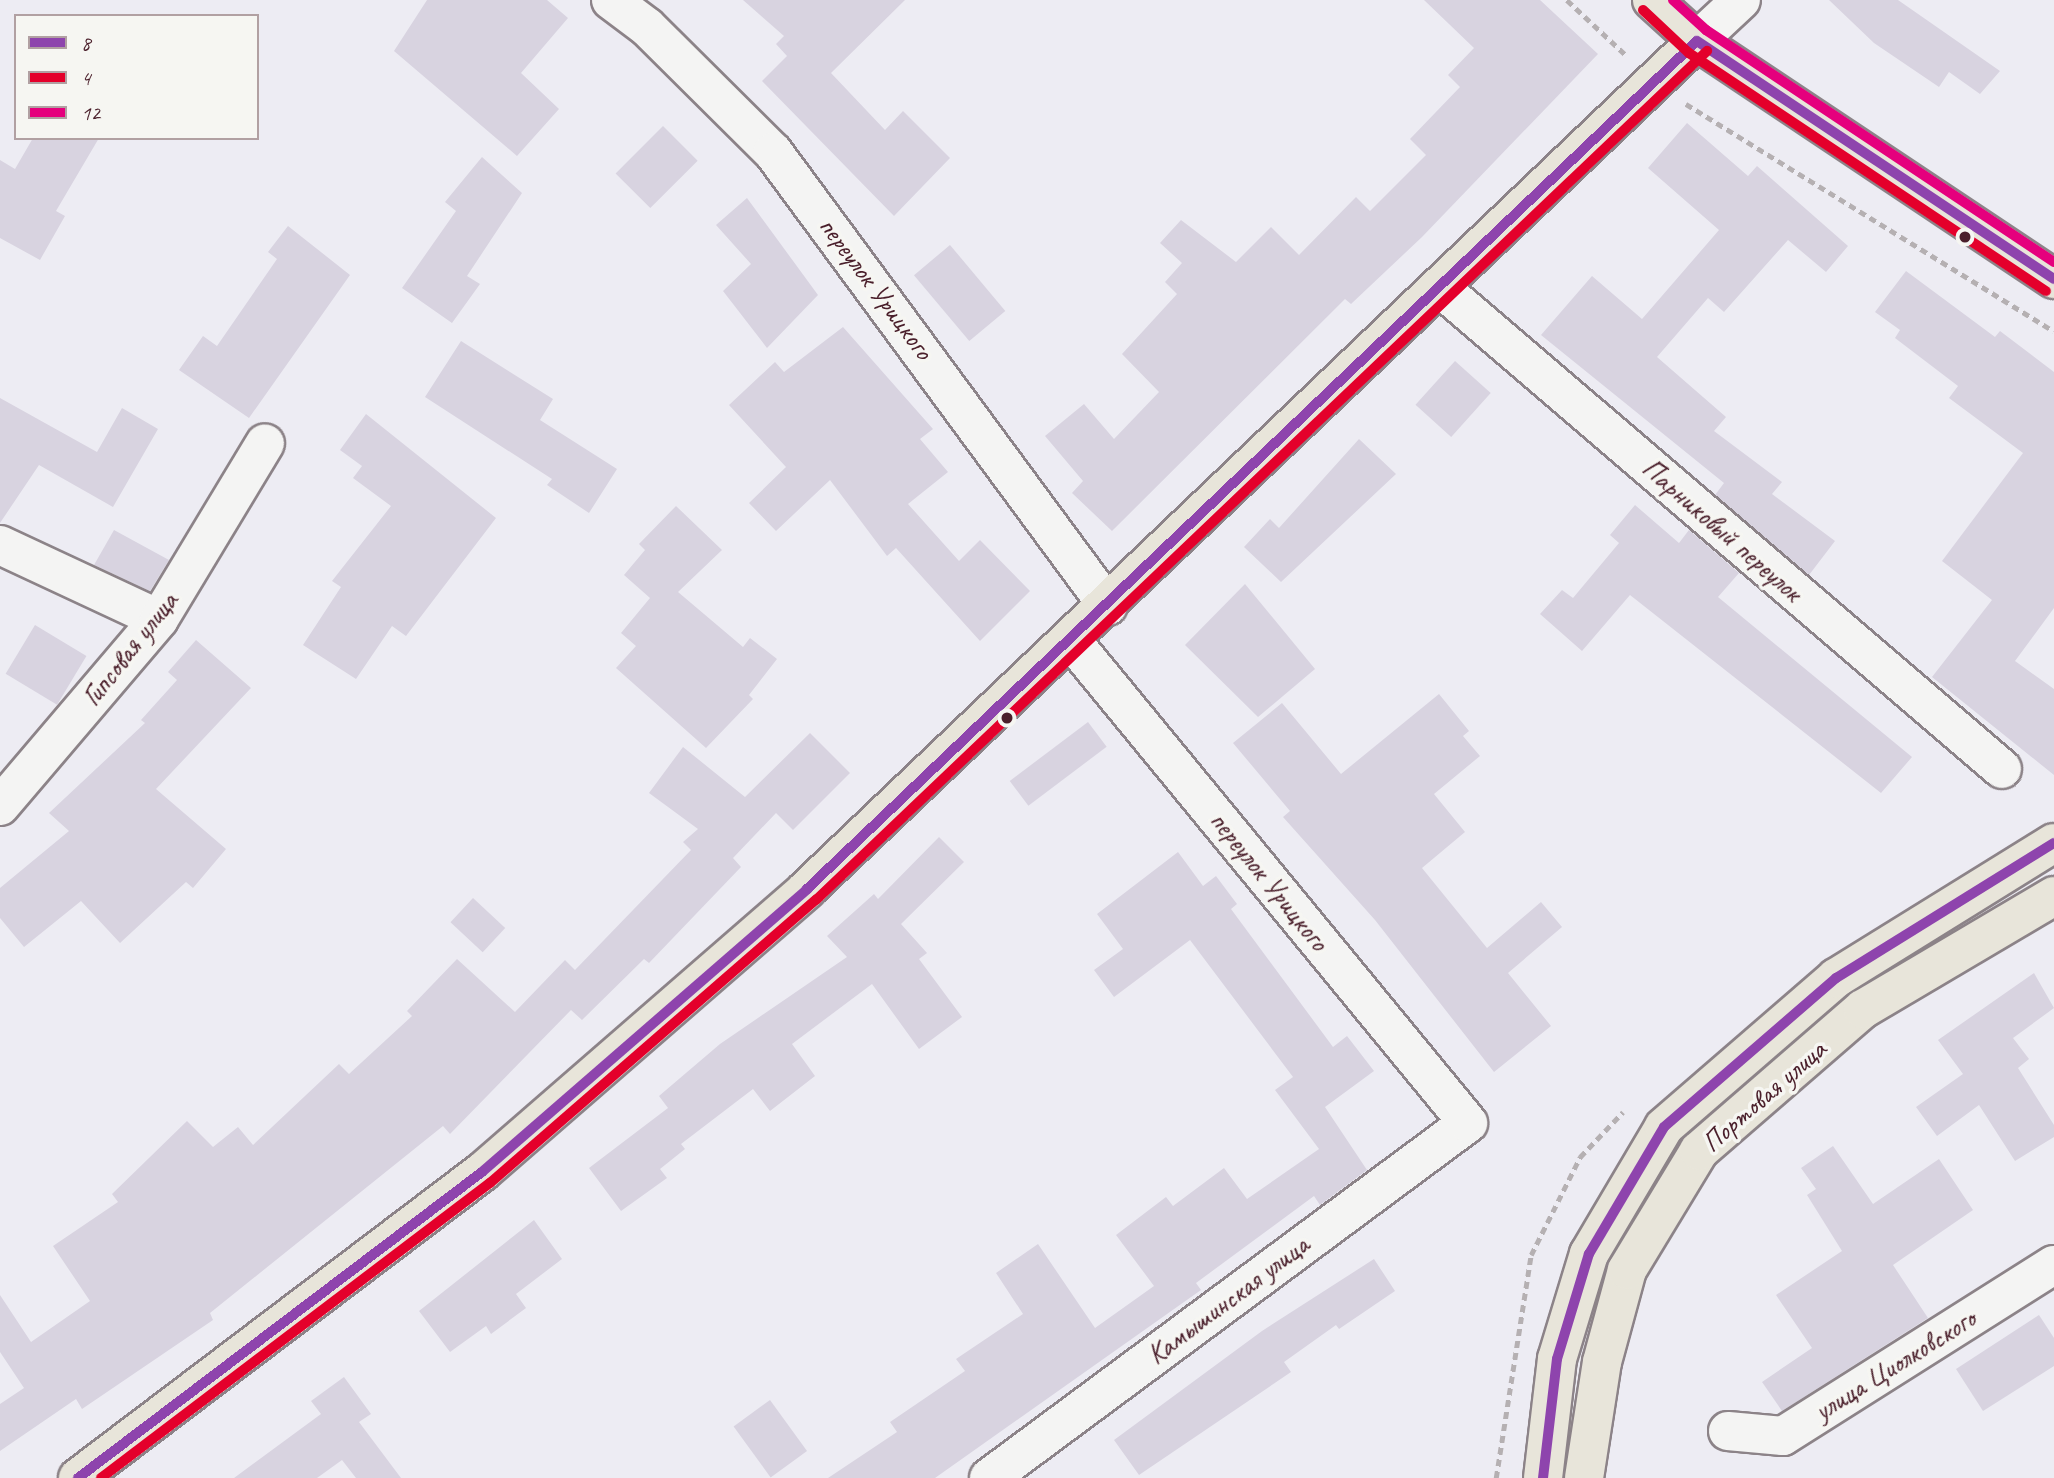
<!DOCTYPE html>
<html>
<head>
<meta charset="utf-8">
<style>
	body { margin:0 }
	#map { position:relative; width:2054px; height:1478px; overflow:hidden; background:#edecf3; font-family:Caveat,sans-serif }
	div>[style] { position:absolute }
	.building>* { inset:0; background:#d8d3e0; transform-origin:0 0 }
	.path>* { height:4.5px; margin-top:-2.25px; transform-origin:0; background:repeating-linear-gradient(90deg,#b5b0b2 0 7px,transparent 0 12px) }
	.roads { filter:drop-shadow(2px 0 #8c8388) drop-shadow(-2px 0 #8c8388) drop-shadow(0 2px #8c8388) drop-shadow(0 -2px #8c8388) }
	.street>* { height:38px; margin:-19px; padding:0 19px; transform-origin:19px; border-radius:19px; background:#f4f4f3 }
	.primary>* { height:38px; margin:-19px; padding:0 19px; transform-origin:19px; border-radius:19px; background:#e8e5da }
	.bus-1>* { height:10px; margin:-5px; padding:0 5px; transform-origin:5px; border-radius:5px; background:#8e44ad }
	.bus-2>* { height:10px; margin:-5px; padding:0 5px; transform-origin:5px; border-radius:5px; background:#e4002b }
	.bus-3>* { height:10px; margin:-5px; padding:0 5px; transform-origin:5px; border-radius:5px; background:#e5007d }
	.dots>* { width:19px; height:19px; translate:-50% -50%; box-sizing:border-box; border:4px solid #f6f6f2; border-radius:50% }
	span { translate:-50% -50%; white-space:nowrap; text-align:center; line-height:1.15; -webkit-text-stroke:7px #f6f6f2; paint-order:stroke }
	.street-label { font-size:28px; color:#4a1f2b }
	.legend { position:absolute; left:14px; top:14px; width:245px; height:126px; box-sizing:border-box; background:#f6f6f2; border:2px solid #b1a0a2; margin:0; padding:9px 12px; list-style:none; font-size:21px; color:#4a1f2b }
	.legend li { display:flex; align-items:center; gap:14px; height:35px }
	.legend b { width:35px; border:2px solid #b1a0a2 }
</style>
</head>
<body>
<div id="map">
	<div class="building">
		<i style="clip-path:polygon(427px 0,547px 0,568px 18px,521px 73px,559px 109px,517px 156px,394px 51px)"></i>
		<i style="clip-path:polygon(743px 0,905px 0,831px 73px,885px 130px,903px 111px,950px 158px,894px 216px,762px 81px,787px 56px,776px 44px,784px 36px)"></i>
		<i style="clip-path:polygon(1424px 0,1540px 0,1598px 54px,1422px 237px,1351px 304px,1345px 299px,1112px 531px,1072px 493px,1083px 481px,1045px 436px,1084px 404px,1114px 439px,1159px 392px,1122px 354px,1177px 294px,1165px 282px,1182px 263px,1160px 243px,1181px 220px,1236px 262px,1271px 227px,1299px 255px,1356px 197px,1370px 211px,1426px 155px,1410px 139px,1460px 87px,1448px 75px,1474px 48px)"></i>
		<i style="clip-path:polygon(1829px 0,1898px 0,2000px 71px,1980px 94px,1949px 72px,1939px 87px,1874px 43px)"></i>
		<i style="clip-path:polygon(1687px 123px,1748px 176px,1757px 166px,1848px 246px,1826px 272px,1788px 240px,1724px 312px,1708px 298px,1657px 357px,1726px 417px,1714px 431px,1782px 482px,1772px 494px,1835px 541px,1809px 575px,1715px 495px,1724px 483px,1541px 335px,1592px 276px,1642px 319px,1719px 230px,1648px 168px)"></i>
		<i style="left:663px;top:126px;width:49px;height:67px;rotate:45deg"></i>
		<i style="clip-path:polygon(33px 138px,99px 138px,56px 211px,65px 216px,40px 260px,0 238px,0 160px,15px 169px)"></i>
		<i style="clip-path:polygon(482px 157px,522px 193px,467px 276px,480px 284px,452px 323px,402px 288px,456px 211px,445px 202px)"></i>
		<i style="clip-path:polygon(747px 198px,818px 295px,767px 348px,723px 291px,751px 264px,716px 225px)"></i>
		<i style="clip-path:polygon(288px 226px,350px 275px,249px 418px,179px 370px,203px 336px,217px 346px,277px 259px,268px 252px)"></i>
		<i style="left:950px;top:245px;width:86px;height:47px;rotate:50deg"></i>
		<i style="clip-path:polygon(1906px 271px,1995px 337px,2000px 331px,2054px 372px,2054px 608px,2015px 661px,2054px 689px,2054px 775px,1932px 677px,1992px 600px,1942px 561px,2023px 453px,1949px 398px,1958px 386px,1895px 338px,1900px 330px,1875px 312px)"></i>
		<i style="clip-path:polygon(843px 327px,933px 429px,920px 439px,948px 472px,908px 504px,959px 561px,980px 540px,1030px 591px,980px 641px,896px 548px,887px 556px,830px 480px,776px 531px,749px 503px,786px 467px,729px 405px,775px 362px,784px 372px)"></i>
		<i style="clip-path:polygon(461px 341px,553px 399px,540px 420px,617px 469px,589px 513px,547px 485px,552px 479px,425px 397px)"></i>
		<i style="left:1455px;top:361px;width:48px;height:59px;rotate:42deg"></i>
		<i style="clip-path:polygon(0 398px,97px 452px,122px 408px,158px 429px,113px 507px,39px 465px,0 523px)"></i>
		<i style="clip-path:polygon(366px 414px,496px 518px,406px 636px,392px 626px,356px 679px,303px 645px,341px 587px,332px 581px,391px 506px,353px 478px,362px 466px,340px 450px)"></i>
		<i style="clip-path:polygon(1359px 439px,1396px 474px,1281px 582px,1244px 547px,1270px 519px,1279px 528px)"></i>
		<i style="clip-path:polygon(1635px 505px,1679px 543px,1689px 530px,1739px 573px,1718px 597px,1912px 757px,1881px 793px,1630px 595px,1582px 651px,1540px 614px,1562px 590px,1573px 598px,1619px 543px,1610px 535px)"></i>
		<i style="clip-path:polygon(676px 506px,722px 550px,678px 592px,743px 647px,750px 638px,777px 659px,749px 695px,753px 699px,706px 748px,616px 668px,636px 646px,621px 633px,650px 598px,624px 575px,645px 550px,639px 544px)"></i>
		<i style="clip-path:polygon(114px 530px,169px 560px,150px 591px,94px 565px)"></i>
		<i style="clip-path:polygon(1245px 584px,1315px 669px,1258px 717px,1185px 645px)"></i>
		<i style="left:35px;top:625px;width:60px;height:57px;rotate:31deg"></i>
		<i style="clip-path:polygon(196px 640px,251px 688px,156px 789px,226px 849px,193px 888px,186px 882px,120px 943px,81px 901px,24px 947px,0 918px,0 888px,69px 831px,49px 813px,145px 723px,141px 720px,177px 680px,168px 672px)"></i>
		<i style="clip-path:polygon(1439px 694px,1469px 731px,1463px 736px,1480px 756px,1434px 794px,1465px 832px,1422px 868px,1487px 948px,1541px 902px,1562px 927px,1508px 973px,1551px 1026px,1494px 1072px,1375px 920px,1283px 817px,1290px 811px,1233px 743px,1282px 703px,1341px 774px)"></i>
		<i style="left:1088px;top:722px;width:31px;height:98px;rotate:53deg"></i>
		<i style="clip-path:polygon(810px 733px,850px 773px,793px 830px,776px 813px,733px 858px,741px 867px,649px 963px,644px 959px,582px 1020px,571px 1010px,450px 1134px,443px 1126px,210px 1313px,213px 1320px,82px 1409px,76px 1399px,0 1451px,0 1404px,24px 1388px,0 1352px,0 1295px,31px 1342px,90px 1301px,53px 1246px,118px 1202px,112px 1194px,187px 1121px,213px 1147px,238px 1127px,253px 1145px,339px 1064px,349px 1074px,412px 1016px,407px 1011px,457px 959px,515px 1012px,565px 960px,575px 970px,691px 850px,683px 842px,698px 829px,649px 793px,683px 747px,745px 797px)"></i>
		<i style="clip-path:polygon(939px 837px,964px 862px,901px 924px,927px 953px,919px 959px,962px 1017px,919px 1049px,872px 984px,792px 1044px,815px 1076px,770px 1111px,753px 1089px,681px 1144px,685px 1149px,660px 1169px,667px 1178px,621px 1211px,589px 1168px,668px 1108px,659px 1096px,720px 1044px,847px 957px,827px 936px,874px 894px,878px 899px)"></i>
		<i style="clip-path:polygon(1178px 852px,1203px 886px,1216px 876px,1237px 904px,1231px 909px,1333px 1047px,1347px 1036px,1374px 1071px,1325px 1107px,1367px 1170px,1320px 1205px,1314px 1196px,1196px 1283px,1201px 1290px,935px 1478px,828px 1478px,897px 1432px,890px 1422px,965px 1371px,956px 1359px,1023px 1314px,996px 1273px,1038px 1244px,1095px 1328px,1154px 1286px,1116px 1235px,1166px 1197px,1173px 1206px,1224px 1168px,1247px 1199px,1319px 1149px,1275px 1090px,1293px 1077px,1190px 940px,1114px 997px,1094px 970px,1123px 949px,1097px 914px)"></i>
		<i style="left:473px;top:898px;width:44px;height:33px;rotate:43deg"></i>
		<i style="clip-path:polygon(2034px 973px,2054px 1008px,2013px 1038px,2029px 1059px,2018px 1068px,2054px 1125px,2054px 1137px,2015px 1161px,1979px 1105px,1937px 1136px,1916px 1107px,1963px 1074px,1938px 1040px)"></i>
		<i style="clip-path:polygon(1833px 1146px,1873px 1204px,1939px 1159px,1973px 1210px,1893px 1265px,1928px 1318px,1782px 1411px,1762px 1382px,1812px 1348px,1776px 1295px,1842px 1251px,1807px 1195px,1816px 1189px,1801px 1168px)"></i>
		<i style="clip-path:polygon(534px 1220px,562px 1259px,516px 1294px,526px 1308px,491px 1334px,486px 1326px,450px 1352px,419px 1311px)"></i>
		<i style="clip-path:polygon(1374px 1259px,1395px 1291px,1339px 1329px,1336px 1325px,1284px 1362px,1291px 1372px,1139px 1475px,1114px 1440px,1262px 1331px)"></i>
		<i style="clip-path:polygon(2039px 1315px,2054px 1338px,2054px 1366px,1983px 1411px,1956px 1369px)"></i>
		<i style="clip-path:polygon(344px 1377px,371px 1414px,359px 1422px,401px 1478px,356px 1478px,342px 1460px,317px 1478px,234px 1478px,321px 1414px,311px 1401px)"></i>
		<i style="left:770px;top:1400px;width:63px;height:45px;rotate:54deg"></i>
	</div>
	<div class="path">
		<i style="left:1567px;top:0;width:79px;rotate:43deg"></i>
		<i style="left:1686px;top:104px;width:432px;rotate:31.7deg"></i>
		<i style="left:1496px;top:1478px;width:226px;rotate:-81.1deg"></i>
		<i style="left:1531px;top:1255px;width:110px;rotate:-63.4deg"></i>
		<i style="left:1580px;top:1157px;width:62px;rotate:-46.3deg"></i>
	</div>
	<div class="roads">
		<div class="street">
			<i style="left:611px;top:0;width:45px;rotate:36.9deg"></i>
			<i style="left:647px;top:27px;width:177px;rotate:44.8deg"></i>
			<i style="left:773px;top:152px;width:564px;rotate:53.58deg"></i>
			<i style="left:1697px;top:41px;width:60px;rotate:-43deg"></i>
			<i style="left:1443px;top:290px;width:736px;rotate:40.59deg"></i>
			<i style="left:0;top:545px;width:175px;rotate:25deg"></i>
			<i style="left:0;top:806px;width:245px;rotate:-49.6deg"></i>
			<i style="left:159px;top:619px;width:205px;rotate:-58.9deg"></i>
			<i style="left:1728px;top:1431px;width:55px;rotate:5.2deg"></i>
			<i style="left:1783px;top:1436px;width:320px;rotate:-32.3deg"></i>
			<i style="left:989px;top:1478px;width:596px;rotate:-36.54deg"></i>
			<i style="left:1468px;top:1123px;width:625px;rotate:-129.42deg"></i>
		</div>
		<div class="primary">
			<i style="left:1652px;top:0;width:61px;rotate:42.3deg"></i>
			<i style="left:1697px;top:41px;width:429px;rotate:33.7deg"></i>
			<i style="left:78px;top:1478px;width:507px;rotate:-37.14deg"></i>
			<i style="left:482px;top:1172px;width:431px;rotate:-41deg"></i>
			<i style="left:807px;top:889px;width:1229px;rotate:-43.62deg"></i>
			<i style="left:1543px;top:1478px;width:120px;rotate:-83.3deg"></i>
			<i style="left:1557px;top:1359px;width:110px;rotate:-73.1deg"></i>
			<i style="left:1589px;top:1254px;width:147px;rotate:-59.4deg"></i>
			<i style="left:1664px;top:1127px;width:228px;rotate:-40.9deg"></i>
			<i style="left:1836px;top:978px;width:256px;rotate:-31.8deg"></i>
			<i style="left:1584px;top:1478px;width:117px;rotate:-81.2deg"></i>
			<i style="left:1602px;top:1362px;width:95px;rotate:-74.8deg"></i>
			<i style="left:1627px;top:1270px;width:139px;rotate:-58.8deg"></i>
			<i style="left:1699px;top:1151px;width:217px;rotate:-40.9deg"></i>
			<i style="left:1863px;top:1009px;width:222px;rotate:-30.6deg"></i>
		</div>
	</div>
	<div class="bus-1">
		<i style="left:78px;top:1478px;width:507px;rotate:-37.14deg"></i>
		<i style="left:482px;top:1172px;width:431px;rotate:-41deg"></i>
		<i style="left:807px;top:889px;width:1229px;rotate:-43.62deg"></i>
		<i style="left:1697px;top:41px;width:429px;rotate:33.7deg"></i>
		<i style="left:1543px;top:1478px;width:120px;rotate:-83.3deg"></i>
		<i style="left:1557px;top:1359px;width:110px;rotate:-73.1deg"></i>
		<i style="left:1589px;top:1254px;width:147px;rotate:-59.4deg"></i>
		<i style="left:1664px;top:1127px;width:228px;rotate:-40.9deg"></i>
		<i style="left:1836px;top:978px;width:256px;rotate:-31.8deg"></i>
	</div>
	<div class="bus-2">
		<i style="left:1643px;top:10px;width:63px;rotate:43.1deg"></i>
		<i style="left:1689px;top:53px;width:429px;rotate:33.7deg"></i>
		<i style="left:101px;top:1478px;width:488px;rotate:-37.2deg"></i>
		<i style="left:490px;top:1183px;width:432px;rotate:-41deg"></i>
		<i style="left:816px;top:900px;width:1231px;rotate:-43.62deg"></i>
	</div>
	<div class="bus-3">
		<i style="left:1673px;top:0;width:45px;rotate:42.3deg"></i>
		<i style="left:1706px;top:30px;width:418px;rotate:33.7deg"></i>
	</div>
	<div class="dots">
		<i style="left:1965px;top:237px;background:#4a1f2b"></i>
		<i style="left:1007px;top:718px;background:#4a1f2b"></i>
	</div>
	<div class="street-label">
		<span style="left:876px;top:288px;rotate:53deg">переулок Урицкого</span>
		<span style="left:1722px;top:530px;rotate:41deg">Парниковый переулок</span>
		<span style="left:130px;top:649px;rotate:-52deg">Гипсовая улица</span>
		<span style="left:1269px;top:881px;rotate:51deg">переулок Урицкого</span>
		<span style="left:1764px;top:1096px;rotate:-41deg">Портовая улица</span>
		<span style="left:1228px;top:1300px;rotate:-37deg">Камышинская улица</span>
		<span style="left:1895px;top:1365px;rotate:-32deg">улица Циолковского</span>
	</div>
	<ul class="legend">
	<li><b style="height:9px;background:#8e44ad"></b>8</li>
	<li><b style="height:9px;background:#e4002b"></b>4</li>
	<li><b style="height:9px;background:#e5007d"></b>12</li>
	</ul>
</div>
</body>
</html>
